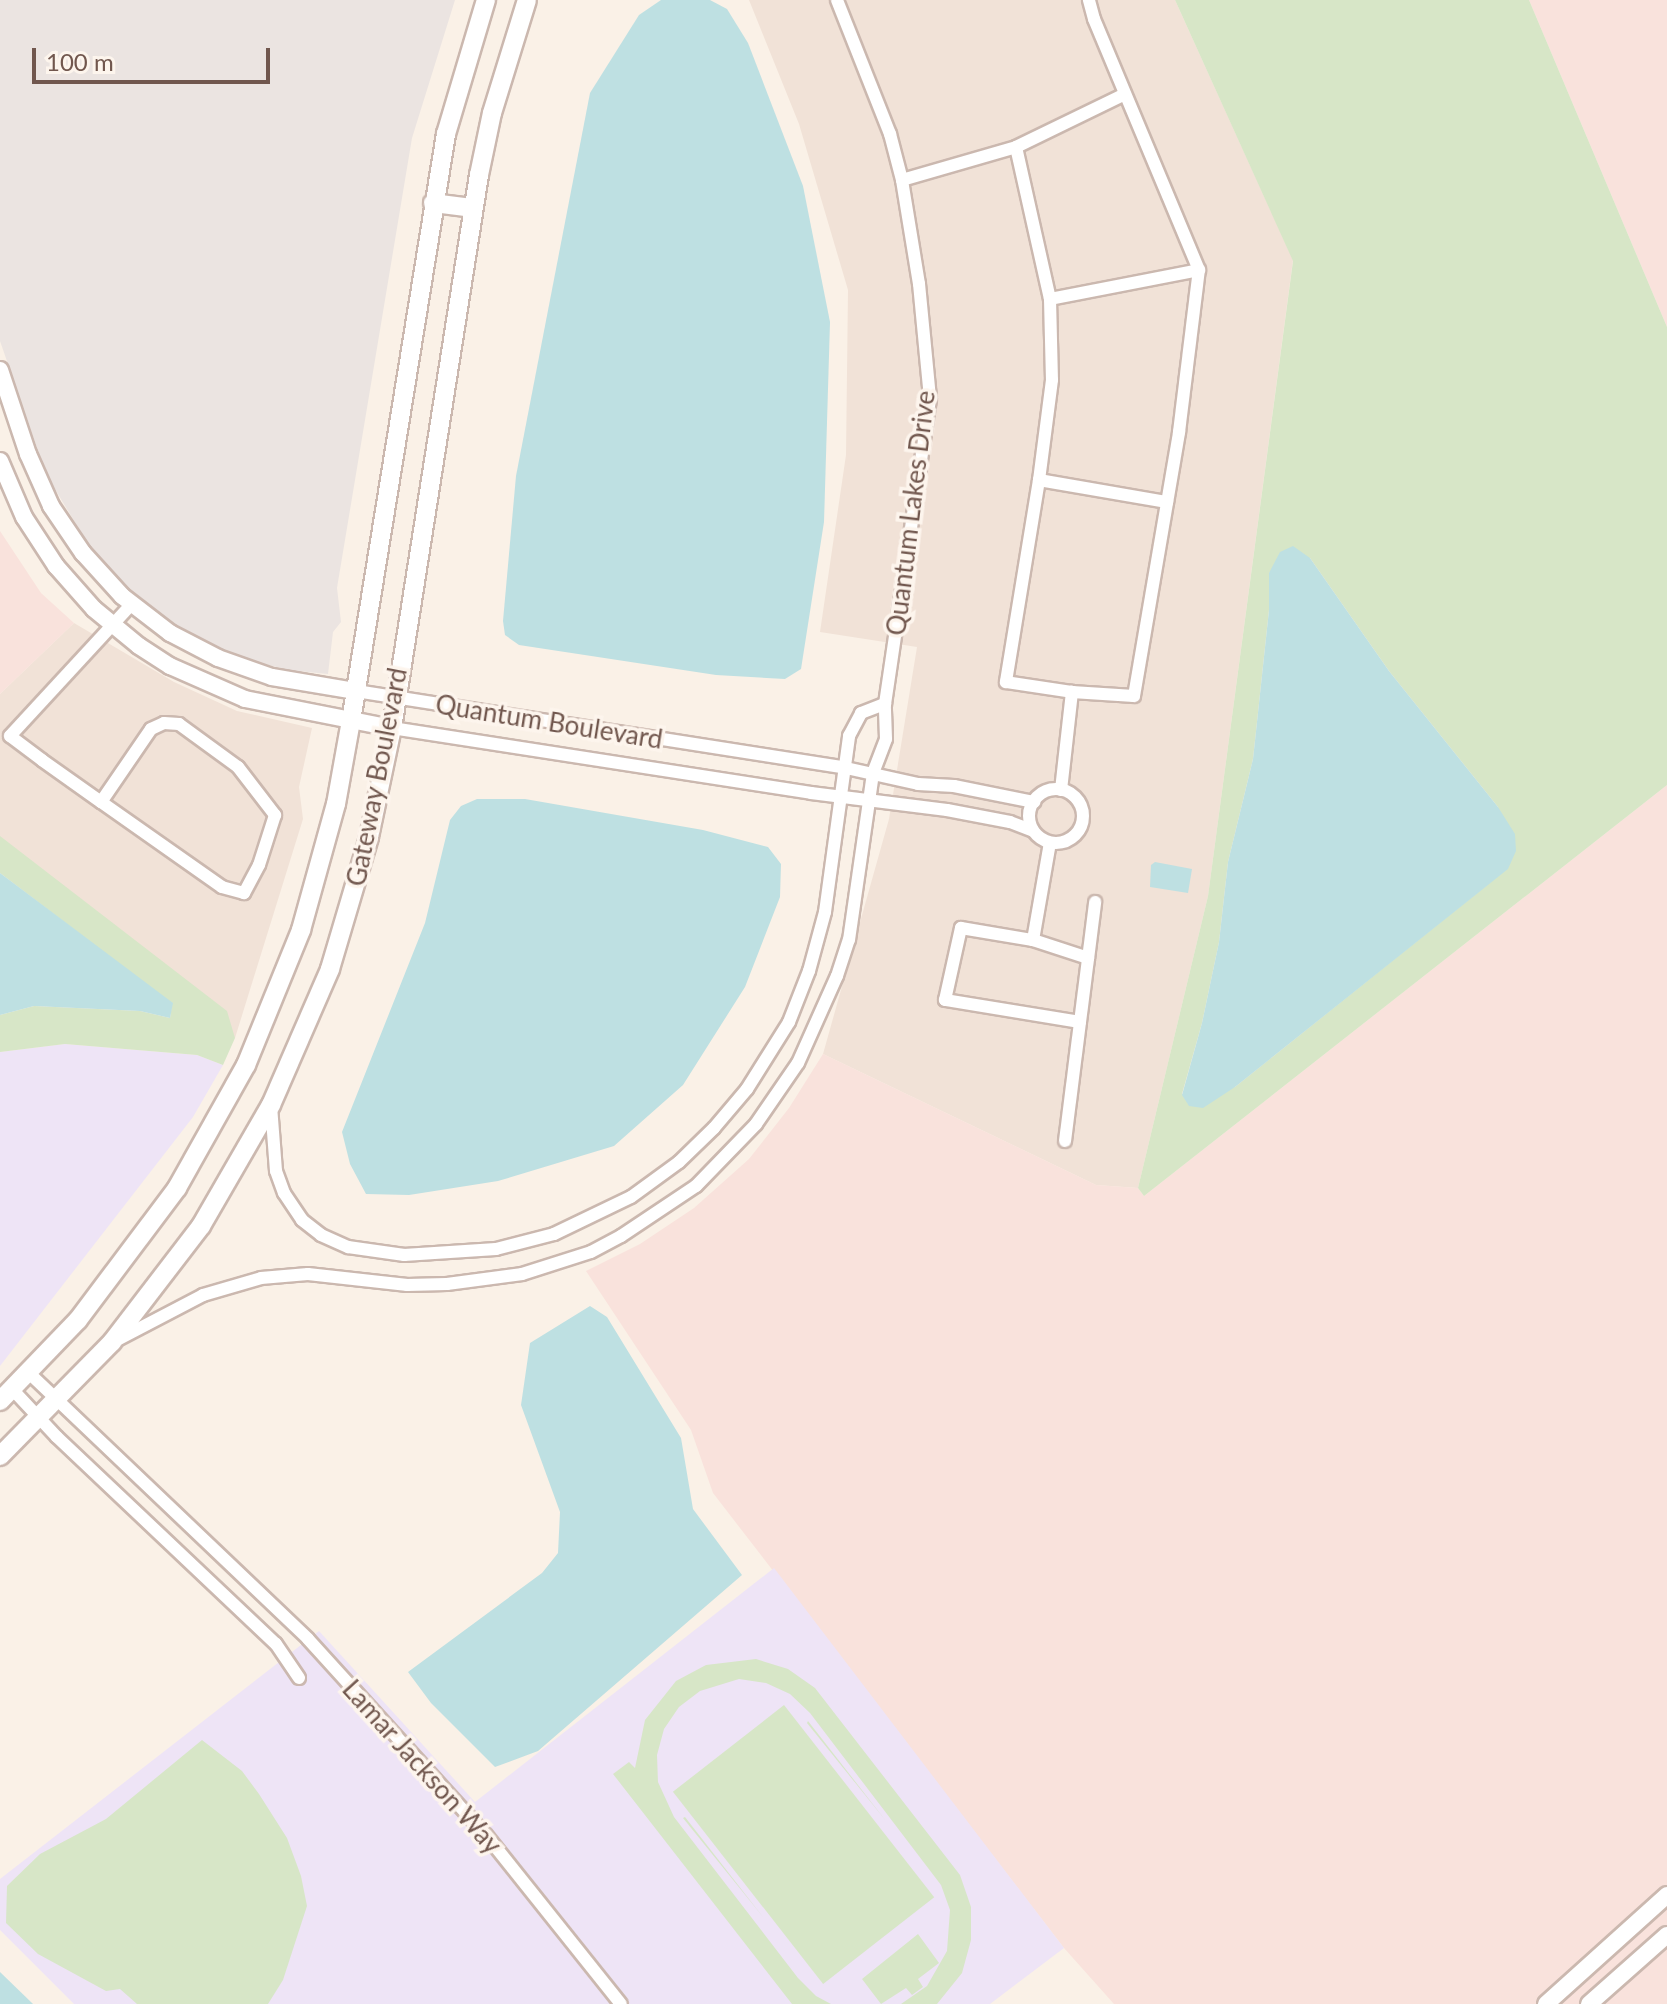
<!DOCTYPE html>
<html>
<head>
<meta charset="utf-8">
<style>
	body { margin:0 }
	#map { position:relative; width:1667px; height:2004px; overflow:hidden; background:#faf1e7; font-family:Lato,sans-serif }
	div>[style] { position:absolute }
	.residential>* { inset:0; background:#f1e2d7 }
	.commercial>* { inset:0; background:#f9e2dc }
	.industrial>* { inset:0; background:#ebe4e1 }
	.education>* { inset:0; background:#eee4f6 }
	.green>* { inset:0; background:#d7e6c7; transform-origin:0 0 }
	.water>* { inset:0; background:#bee0e2 }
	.roads { filter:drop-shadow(2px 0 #cbb8af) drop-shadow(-2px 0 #cbb8af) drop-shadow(0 2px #cbb8af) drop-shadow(0 -2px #cbb8af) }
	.minor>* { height:12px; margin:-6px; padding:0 6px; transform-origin:6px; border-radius:6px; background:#fff }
	.minor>.ring { margin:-6px; padding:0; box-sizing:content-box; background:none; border:12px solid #fff; border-radius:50% }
	.tertiary>* { height:16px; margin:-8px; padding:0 8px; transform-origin:8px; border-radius:8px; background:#fff }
	.secondary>* { height:18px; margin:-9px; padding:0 9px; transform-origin:9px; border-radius:9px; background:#fff }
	span { translate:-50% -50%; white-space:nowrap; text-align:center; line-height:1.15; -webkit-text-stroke:7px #fdf5ed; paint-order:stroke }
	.street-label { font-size:26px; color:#71574e }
	.scale { position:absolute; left:32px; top:48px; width:238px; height:36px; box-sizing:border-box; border:4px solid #71574e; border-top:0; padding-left:10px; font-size:24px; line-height:28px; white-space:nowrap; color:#71574e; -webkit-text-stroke:6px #fdf5ed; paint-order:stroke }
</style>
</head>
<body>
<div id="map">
	<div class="residential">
		<i style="clip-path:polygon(749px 0,1175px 0,1293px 260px,1208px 896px,1138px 1188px,1096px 1185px,823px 1054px,889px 819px,917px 647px,820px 632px,846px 455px,848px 290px,799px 124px)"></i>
		<i style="clip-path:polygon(74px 623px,174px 682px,237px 711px,312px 728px,299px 787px,303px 819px,235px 1038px,0 855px,0 694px)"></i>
	</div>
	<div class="commercial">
		<i style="clip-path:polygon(1529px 0,1667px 0,1667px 327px)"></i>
		<i style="clip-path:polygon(0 531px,41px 593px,74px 623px,0 694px)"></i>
		<i style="clip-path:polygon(1667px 785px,1667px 2004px,1114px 2004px,1064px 1948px,713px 1493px,691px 1430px,586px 1271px,640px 1244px,694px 1208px,749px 1159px,789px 1108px,823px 1054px,1096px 1185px,1138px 1188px,1144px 1196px)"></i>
	</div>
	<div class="industrial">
		<i style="clip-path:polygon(0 0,455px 0,412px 138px,337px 588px,341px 622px,333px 632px,328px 674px,288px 670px,242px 658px,207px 644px,163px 617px,134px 595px,92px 551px,46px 474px,0 341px)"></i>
	</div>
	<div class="education">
		<i style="clip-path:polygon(65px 1044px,197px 1055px,223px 1065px,193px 1117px,0 1366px,0 1052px)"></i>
		<i style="clip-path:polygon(774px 1568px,1064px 1948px,990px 2004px,74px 2004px,0 1930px,0 1879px,319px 1631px,475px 1802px)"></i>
	</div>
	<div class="green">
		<i style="clip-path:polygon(evenodd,1175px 0,1529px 0,1667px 327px,1667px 785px,1144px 1196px,1138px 1188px,1208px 896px,1293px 261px,1175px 0,1310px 558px,1389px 671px,1498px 807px,1507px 869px,1235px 1087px,1182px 1094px,1202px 1023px,1219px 942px,1228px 862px,1253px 759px,1269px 610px,1269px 573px,1310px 558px)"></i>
		<i style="clip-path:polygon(0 836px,227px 1011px,235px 1038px,223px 1065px,197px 1055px,65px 1044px,0 1052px,0 1015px,34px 1006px,140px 1011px,170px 1018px,172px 1004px,0 873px)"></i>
		<i style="clip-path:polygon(756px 1659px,788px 1669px,815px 1688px,960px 1875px,971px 1907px,971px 1940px,962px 1973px,937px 2004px,901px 2004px,927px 1986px,947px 1951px,950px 1910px,941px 1885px,810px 1713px,790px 1694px,766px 1683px,739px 1679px,700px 1691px,679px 1707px,664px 1729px,657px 1755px,658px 1782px,674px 1817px,798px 1978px,816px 1996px,831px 2004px,792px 2004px,613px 1774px,629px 1762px,635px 1768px,645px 1720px,676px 1681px,706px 1665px)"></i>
		<i style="left:784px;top:1705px;width:244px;height:141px;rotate:52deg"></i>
		<i style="clip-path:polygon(808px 1721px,886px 1821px,807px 1723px)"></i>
		<i style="clip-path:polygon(202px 1740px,242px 1771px,259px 1794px,287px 1838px,301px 1876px,307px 1906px,283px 1980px,268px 2004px,137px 2004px,120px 1989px,106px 1991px,38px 1954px,6px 1923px,7px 1886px,40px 1854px,106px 1819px)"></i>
		<i style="clip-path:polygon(685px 1817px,763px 1917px,683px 1818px)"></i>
		<i style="clip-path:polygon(918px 1934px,939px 1963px,918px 1979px,923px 1987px,912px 1995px,906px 1988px,881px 2004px,862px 1979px)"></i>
	</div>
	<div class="water">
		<i style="clip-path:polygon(661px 0,710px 0,727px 9px,748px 43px,803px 186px,830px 322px,824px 522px,801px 669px,785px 679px,716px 675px,519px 645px,505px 635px,503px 621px,516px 476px,590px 93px,639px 15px)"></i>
		<i style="clip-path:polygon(1293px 546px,1310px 558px,1389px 671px,1498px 807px,1515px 834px,1516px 851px,1508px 869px,1235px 1087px,1203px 1108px,1189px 1106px,1182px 1095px,1202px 1023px,1219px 942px,1228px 862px,1253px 759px,1269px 610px,1269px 573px,1280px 552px)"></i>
		<i style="clip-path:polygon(477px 799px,525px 799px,703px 830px,768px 847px,781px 864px,780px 897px,745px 987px,683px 1085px,614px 1146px,498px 1181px,409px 1195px,366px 1194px,350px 1164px,342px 1132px,425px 923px,450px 820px,461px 806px)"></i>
		<i style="clip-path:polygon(1155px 862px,1192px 869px,1188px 893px,1150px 887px,1151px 865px)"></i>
		<i style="clip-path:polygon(0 873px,173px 1003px,170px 1018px,140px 1011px,34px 1006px,0 1015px)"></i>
		<i style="clip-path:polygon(590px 1306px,607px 1317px,681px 1438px,693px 1509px,742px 1575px,538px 1751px,495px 1767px,431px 1703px,408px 1672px,542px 1573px,558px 1553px,560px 1512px,521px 1405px,530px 1343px)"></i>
		<i style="clip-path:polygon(0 1972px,33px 2004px,0 2004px)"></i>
	</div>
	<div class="roads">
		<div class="minor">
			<i style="left:1016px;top:147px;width:156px;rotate:77.4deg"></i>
			<i style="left:1050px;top:299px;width:81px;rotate:88.6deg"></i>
			<i style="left:1052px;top:380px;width:101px;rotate:97.4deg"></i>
			<i style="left:1039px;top:480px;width:205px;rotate:99.3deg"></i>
			<i style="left:1006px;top:682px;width:67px;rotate:8.6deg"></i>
			<i style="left:902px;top:180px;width:119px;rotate:-16.1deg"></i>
			<i style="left:1016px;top:147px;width:121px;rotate:-25.9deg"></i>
			<i style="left:1050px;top:299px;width:152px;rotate:-11deg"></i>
			<i style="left:1039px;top:480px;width:130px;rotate:9.8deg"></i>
			<i style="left:356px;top:691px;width:496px;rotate:8.9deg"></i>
			<i style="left:846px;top:768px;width:74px;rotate:12.5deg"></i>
			<i style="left:918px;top:784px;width:36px;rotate:3deg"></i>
			<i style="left:954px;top:786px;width:82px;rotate:11.3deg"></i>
			<i style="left:392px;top:728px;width:424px;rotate:8.8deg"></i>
			<i style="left:811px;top:793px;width:137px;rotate:7.1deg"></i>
			<i style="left:947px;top:810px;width:64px;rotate:10.8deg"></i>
			<i style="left:1010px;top:822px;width:25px;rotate:21deg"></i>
			<i class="ring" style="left:1029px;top:789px;width:42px;height:42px"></i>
			<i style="left:1061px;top:790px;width:99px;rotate:-83.6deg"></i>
			<i style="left:1072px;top:692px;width:62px;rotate:3.7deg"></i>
			<i style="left:1134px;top:696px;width:268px;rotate:-80.3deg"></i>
			<i style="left:1179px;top:432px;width:163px;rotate:-83deg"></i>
			<i style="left:1199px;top:270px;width:272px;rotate:-112.7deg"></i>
			<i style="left:1094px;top:19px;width:20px;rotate:-105deg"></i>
			<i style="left:101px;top:802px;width:88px;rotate:-55.6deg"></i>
			<i style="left:151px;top:729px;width:14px;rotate:-25deg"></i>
			<i style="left:164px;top:723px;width:15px;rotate:4deg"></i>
			<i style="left:179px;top:724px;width:73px;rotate:36.1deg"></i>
			<i style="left:238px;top:767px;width:61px;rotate:52.4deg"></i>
			<i style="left:275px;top:815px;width:52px;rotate:107.7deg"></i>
			<i style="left:259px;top:865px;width:32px;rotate:118deg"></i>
			<i style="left:244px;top:893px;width:23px;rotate:-165deg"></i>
			<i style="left:222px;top:887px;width:148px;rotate:-144.9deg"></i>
			<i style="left:101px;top:802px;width:72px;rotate:-144.6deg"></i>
			<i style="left:42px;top:760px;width:40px;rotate:-143deg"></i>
			<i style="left:10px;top:736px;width:180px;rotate:-47.3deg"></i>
			<i style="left:1033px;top:940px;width:98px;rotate:-80.1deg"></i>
			<i style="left:1080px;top:1022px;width:137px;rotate:-170.7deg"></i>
			<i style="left:945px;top:1000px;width:74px;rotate:-77.5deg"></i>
			<i style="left:961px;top:928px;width:73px;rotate:9.5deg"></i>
			<i style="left:1033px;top:940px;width:58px;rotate:18.1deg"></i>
			<i style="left:271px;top:1106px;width:65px;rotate:85.6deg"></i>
			<i style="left:276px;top:1171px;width:23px;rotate:70deg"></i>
			<i style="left:284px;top:1193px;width:32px;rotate:56deg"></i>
			<i style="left:302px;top:1220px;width:24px;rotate:38deg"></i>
			<i style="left:321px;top:1235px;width:30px;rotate:24deg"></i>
			<i style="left:348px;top:1247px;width:57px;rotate:8.1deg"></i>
			<i style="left:404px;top:1255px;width:92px;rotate:-3.7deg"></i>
			<i style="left:496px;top:1249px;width:60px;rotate:-14.5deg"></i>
			<i style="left:554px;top:1234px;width:85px;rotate:-25.7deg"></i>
			<i style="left:631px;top:1197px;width:59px;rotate:-36.1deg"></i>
			<i style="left:679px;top:1162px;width:49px;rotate:-44.2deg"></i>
			<i style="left:714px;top:1128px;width:51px;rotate:-49.8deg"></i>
			<i style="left:747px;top:1089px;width:79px;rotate:-57.9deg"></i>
			<i style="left:789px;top:1022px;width:55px;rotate:-68.6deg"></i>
			<i style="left:809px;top:971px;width:61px;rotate:-74.8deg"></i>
			<i style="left:825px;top:912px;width:178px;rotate:-82.2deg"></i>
			<i style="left:849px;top:736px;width:26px;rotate:-62deg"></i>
			<i style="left:861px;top:713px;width:26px;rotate:-21deg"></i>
			<i style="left:1065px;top:1141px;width:241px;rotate:-82.8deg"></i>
			<i style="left:119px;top:1339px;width:95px;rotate:-27.6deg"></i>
			<i style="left:203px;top:1295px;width:60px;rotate:-16.3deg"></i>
			<i style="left:261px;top:1278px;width:47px;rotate:-4.9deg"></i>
			<i style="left:308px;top:1274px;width:100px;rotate:6.3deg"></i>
			<i style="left:407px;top:1285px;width:40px;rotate:-1.4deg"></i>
			<i style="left:447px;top:1284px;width:76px;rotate:-7.6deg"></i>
			<i style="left:522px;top:1274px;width:72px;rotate:-17.7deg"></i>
			<i style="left:591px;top:1252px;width:34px;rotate:-28deg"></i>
			<i style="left:621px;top:1236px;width:90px;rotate:-33.7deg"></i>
			<i style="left:696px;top:1186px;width:86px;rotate:-45.9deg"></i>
			<i style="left:756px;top:1124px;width:74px;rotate:-55.5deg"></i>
			<i style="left:798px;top:1063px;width:95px;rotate:-65.9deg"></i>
			<i style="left:837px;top:976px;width:38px;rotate:-72deg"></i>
			<i style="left:849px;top:940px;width:169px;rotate:-81.8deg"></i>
			<i style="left:873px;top:773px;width:36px;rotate:-69deg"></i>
			<i style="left:886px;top:739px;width:35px;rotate:-92deg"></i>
			<i style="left:885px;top:704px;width:309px;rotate:-81.6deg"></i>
			<i style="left:930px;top:398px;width:115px;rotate:-95.5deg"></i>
			<i style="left:919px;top:284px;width:105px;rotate:-99.3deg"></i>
			<i style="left:902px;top:180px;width:48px;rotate:-104.6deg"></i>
			<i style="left:890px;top:134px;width:144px;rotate:-111.6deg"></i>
			<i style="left:29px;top:1373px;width:385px;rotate:43.6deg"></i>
			<i style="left:308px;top:1639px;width:265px;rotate:47.8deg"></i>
			<i style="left:486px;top:1835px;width:216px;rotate:51.4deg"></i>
			<i style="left:13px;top:1390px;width:64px;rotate:46.9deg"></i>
			<i style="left:57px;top:1437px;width:301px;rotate:43.4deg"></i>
			<i style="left:276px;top:1644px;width:41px;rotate:55.9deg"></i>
		</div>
		<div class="tertiary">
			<i style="left:0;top:370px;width:89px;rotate:71.6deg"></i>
			<i style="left:28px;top:454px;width:57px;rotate:66.1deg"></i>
			<i style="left:51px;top:506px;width:57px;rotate:55.8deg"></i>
			<i style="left:83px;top:553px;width:58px;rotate:47.8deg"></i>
			<i style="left:122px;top:596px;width:61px;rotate:37.6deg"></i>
			<i style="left:170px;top:633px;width:54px;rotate:27.5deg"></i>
			<i style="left:218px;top:658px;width:57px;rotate:19.4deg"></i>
			<i style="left:272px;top:677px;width:85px;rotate:9.5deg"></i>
			<i style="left:0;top:461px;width:61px;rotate:66.8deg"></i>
			<i style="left:24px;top:517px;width:59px;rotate:56.9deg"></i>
			<i style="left:56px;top:566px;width:57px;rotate:48.5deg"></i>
			<i style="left:94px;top:609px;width:58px;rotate:39.4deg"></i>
			<i style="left:139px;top:646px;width:37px;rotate:33deg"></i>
			<i style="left:170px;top:666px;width:82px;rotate:23.7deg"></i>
			<i style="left:245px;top:699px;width:150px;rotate:11.2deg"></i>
			<i style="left:1546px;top:2004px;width:163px;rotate:-42deg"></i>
			<i style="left:1589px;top:2004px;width:104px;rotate:-41.5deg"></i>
		</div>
		<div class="secondary">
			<i style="left:433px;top:203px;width:40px;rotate:7.1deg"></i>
			<i style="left:0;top:1401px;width:112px;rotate:-46.1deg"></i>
			<i style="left:78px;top:1320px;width:165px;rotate:-53.1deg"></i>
			<i style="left:177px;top:1188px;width:141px;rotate:-60.7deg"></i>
			<i style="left:246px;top:1065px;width:146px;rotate:-67.8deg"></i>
			<i style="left:301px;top:930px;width:131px;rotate:-74.5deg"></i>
			<i style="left:336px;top:804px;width:84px;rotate:-79.8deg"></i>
			<i style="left:351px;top:721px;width:595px;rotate:-80.81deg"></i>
			<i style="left:446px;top:134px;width:140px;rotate:-73.4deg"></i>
			<i style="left:0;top:1456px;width:160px;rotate:-45.5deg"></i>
			<i style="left:112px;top:1342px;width:146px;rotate:-52.5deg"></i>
			<i style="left:201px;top:1226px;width:140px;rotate:-60deg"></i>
			<i style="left:271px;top:1105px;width:148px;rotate:-66.5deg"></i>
			<i style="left:330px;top:969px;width:138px;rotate:-73.5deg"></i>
			<i style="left:369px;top:837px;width:111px;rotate:-78.1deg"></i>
			<i style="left:392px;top:728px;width:560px;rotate:-81.06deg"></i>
			<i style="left:479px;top:175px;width:63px;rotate:-78.2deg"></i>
			<i style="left:492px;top:113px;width:118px;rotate:-72.8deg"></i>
		</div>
	</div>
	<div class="street-label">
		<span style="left:911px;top:513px;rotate:-83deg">Quantum Lakes Drive</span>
		<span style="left:549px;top:722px;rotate:9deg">Quantum Boulevard</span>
		<span style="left:377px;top:777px;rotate:-79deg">Gateway Boulevard</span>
		<span style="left:422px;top:1767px;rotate:48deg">Lamar Jackson Way</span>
	</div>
	<div class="scale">100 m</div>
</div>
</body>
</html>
